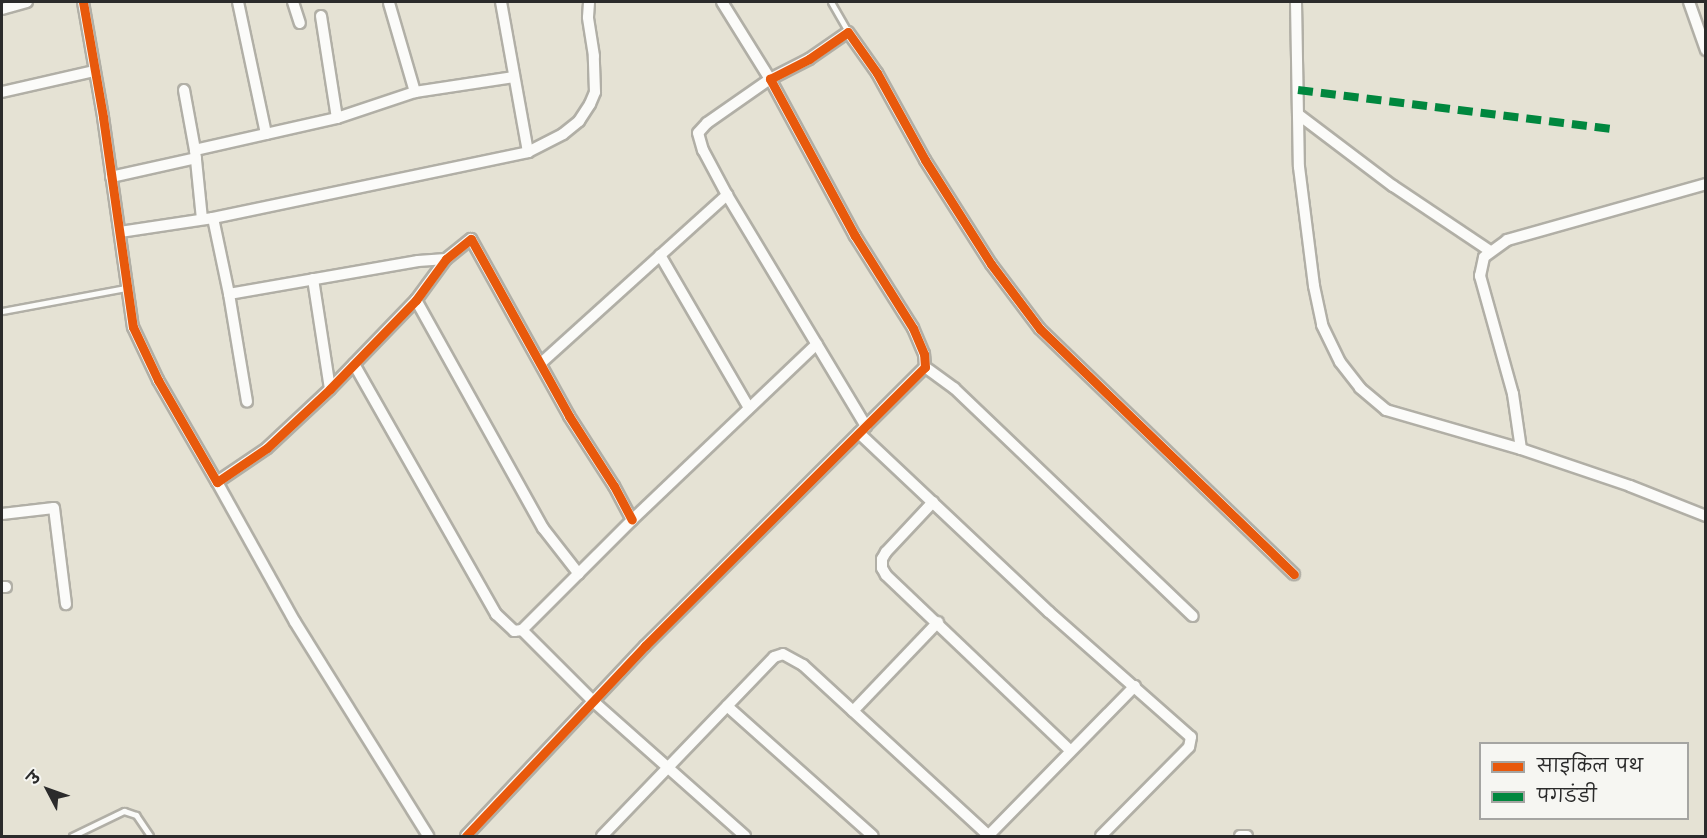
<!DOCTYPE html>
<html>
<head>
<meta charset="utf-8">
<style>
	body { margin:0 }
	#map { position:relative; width:1707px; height:838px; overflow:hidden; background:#e5e2d4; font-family:"Architects Daughter","Playpen Sans Deva",sans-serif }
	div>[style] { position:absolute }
	.roads { filter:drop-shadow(2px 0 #b1afa6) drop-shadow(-2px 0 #b1afa6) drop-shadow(0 2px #b1afa6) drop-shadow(0 -2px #b1afa6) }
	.lane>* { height:5px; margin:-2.5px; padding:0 2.5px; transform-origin:2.5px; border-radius:2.5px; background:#fbfbf9 }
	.street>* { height:10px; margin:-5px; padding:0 5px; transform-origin:5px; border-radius:5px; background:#fbfbf9 }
	.quiet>* { height:8px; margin-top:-4px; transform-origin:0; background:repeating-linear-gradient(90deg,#00873e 0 15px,transparent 0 23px) }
	.cycleway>* { height:9px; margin:-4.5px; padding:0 4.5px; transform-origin:4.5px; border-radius:4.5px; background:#e8590c }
	span { translate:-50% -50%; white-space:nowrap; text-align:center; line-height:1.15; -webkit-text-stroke:4.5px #f6f6f2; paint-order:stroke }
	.frame { position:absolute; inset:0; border:3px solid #2b2b2b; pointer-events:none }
	.legend { position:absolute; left:1479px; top:742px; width:210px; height:78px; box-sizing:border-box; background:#f6f6f2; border:2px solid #a5a5a2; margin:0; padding:8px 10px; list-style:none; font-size:18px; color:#2b2b2b }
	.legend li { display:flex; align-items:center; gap:12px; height:30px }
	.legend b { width:30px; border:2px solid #a5a5a2 }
	.north { position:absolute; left:18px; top:760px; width:60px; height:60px; -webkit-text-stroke:4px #f6f6f2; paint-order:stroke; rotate:311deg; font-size:16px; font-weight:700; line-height:24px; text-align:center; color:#2b2b2b }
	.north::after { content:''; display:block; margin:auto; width:21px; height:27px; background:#2b2b2b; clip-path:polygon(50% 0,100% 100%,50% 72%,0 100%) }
</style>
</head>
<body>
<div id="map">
	<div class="roads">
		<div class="lane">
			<i style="left:831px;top:2px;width:34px;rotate:60deg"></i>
			<i style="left:2px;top:311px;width:126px;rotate:-10.5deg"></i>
			<i style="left:72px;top:836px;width:58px;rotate:-25.7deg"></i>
			<i style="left:124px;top:811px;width:13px;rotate:18deg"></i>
			<i style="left:136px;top:815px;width:25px;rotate:56deg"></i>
		</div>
		<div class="street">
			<i style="left:83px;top:2px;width:117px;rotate:80.1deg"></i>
			<i style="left:103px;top:117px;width:212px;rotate:81.9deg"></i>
			<i style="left:133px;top:327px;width:59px;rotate:64.7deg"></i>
			<i style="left:158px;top:380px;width:118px;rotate:60deg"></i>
			<i style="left:217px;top:482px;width:60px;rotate:-34.2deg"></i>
			<i style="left:267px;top:448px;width:86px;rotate:-43.1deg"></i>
			<i style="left:330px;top:389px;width:124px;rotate:-46deg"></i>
			<i style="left:416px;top:300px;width:51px;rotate:-53.8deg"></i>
			<i style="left:446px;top:259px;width:32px;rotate:-39deg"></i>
			<i style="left:471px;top:239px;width:202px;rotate:61deg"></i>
			<i style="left:569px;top:416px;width:83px;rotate:57.3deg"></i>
			<i style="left:614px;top:486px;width:38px;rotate:62deg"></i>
			<i style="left:238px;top:2px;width:135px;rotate:78deg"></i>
			<i style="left:293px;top:2px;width:22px;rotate:72deg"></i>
			<i style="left:722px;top:2px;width:91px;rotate:58.1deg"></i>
			<i style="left:770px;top:79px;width:77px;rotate:145.1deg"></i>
			<i style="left:707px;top:123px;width:13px;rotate:132deg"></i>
			<i style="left:698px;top:133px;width:18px;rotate:74deg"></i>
			<i style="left:703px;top:150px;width:51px;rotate:61.9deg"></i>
			<i style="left:727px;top:195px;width:270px;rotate:59deg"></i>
			<i style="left:1296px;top:2px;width:165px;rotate:89deg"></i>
			<i style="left:1299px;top:167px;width:120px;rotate:82.8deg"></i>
			<i style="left:1314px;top:286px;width:40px;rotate:78deg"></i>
			<i style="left:1322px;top:325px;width:41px;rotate:64.1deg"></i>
			<i style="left:1340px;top:362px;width:33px;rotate:52deg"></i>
			<i style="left:1360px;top:388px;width:34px;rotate:40deg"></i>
			<i style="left:1386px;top:410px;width:141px;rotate:16.1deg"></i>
			<i style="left:1521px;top:449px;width:115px;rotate:18.7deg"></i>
			<i style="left:1630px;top:486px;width:82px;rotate:21.5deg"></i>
			<i style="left:1689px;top:2px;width:51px;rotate:70.5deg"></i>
			<i style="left:389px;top:3px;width:93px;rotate:73.7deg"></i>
			<i style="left:2px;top:9px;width:26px;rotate:-16deg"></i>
			<i style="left:321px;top:16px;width:103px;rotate:81.1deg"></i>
			<i style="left:184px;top:90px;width:61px;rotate:79.6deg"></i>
			<i style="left:195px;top:150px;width:69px;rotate:84.2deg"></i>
			<i style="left:2px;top:92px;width:94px;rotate:-12.9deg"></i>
			<i style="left:1299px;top:115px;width:118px;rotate:37.1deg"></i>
			<i style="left:1393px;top:186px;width:117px;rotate:33.8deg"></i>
			<i style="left:195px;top:150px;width:146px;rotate:-12.7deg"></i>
			<i style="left:337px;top:118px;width:82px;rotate:-18.4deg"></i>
			<i style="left:415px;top:92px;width:100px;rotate:-8.6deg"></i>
			<i style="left:528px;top:152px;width:39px;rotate:-27deg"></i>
			<i style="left:563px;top:134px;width:21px;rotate:-39deg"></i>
			<i style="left:579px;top:121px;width:20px;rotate:-57deg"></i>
			<i style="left:590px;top:104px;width:13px;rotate:-67deg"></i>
			<i style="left:595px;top:92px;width:36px;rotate:-92deg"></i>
			<i style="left:594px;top:56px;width:39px;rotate:-99deg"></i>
			<i style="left:588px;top:17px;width:15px;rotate:-86deg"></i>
			<i style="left:111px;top:177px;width:87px;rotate:-12.6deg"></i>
			<i style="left:213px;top:218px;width:322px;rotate:-11.8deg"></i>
			<i style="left:528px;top:152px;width:152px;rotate:-100.2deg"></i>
			<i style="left:120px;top:232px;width:94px;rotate:-8.6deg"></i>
			<i style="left:213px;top:218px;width:78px;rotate:78.1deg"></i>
			<i style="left:229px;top:294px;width:109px;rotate:80.5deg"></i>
			<i style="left:660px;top:255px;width:177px;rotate:59.8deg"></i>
			<i style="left:313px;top:279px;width:111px;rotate:81.2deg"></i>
			<i style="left:229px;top:294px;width:192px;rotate:-9.9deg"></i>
			<i style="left:418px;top:261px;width:28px;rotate:-4deg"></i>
			<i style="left:416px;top:300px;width:261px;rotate:60.9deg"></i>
			<i style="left:543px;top:528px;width:58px;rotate:52deg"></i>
			<i style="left:541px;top:363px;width:251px;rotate:-42.1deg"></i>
			<i style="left:354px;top:364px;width:288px;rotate:60.4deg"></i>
			<i style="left:496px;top:614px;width:25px;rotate:43deg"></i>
			<i style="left:514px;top:631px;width:8px;rotate:-7deg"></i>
			<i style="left:522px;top:630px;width:156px;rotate:-45deg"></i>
			<i style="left:632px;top:520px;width:255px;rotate:-43.6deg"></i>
			<i style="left:925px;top:367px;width:36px;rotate:36deg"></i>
			<i style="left:954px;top:388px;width:330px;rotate:43.7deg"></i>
			<i style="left:859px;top:433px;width:261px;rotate:43.3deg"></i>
			<i style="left:1049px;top:612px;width:189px;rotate:41.4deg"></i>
			<i style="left:1191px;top:737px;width:10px;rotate:101deg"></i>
			<i style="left:1189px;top:747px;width:125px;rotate:134.7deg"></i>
			<i style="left:1521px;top:449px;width:56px;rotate:-98.3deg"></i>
			<i style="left:1513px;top:394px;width:123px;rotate:-105.6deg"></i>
			<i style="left:1480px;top:276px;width:19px;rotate:-78deg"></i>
			<i style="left:1484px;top:257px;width:29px;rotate:-36deg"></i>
			<i style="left:1507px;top:240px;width:207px;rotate:-15.7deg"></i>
			<i style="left:217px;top:482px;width:160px;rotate:60.9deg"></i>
			<i style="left:295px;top:622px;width:252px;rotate:58.1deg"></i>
			<i style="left:933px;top:502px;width:69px;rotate:133.2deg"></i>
			<i style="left:886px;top:552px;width:8px;rotate:120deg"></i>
			<i style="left:882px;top:559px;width:9px;rotate:90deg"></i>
			<i style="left:882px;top:568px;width:8px;rotate:60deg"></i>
			<i style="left:886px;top:575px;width:254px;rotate:43.6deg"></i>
			<i style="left:2px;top:514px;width:52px;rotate:-6.6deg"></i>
			<i style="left:54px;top:508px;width:97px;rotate:82.9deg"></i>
			<i style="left:2px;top:587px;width:4px"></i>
			<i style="left:522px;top:630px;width:102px;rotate:45deg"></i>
			<i style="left:594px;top:702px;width:202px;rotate:41.6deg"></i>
			<i style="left:727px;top:706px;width:195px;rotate:41.7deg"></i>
			<i style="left:853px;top:711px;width:123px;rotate:-46.3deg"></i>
			<i style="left:466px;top:836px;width:261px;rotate:-46.7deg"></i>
			<i style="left:645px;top:646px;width:395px;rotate:-44.9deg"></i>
			<i style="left:925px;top:367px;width:13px;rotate:-94deg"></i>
			<i style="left:924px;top:354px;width:28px;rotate:-113deg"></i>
			<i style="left:913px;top:328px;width:109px;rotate:-122.2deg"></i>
			<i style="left:855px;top:236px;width:179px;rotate:-118.4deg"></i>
			<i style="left:770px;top:79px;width:44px;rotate:-27.1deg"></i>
			<i style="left:809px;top:59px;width:47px;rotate:-34.7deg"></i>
			<i style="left:848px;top:32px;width:50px;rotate:54.7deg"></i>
			<i style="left:877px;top:73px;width:99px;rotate:61.1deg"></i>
			<i style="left:925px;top:160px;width:123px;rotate:57.6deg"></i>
			<i style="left:991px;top:264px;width:81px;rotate:53deg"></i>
			<i style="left:1040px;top:329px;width:353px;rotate:44deg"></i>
			<i style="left:602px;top:836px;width:248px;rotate:-46.1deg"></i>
			<i style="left:774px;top:657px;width:9px;rotate:-18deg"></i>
			<i style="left:783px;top:654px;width:23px;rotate:29deg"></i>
			<i style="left:803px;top:665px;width:253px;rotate:42.6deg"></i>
			<i style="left:988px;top:836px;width:210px;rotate:-45.6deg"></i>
			<i style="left:1240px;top:836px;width:7px"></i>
		</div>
	</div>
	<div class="quiet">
		<i style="left:1298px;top:90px;width:316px;rotate:7.1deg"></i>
	</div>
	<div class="cycleway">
		<i style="left:83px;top:2px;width:117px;rotate:80.1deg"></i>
		<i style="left:103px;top:117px;width:212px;rotate:81.9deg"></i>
		<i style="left:133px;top:327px;width:59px;rotate:64.7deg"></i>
		<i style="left:158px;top:380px;width:118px;rotate:60deg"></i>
		<i style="left:217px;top:482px;width:60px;rotate:-34.2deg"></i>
		<i style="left:267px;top:448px;width:86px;rotate:-43.1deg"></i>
		<i style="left:330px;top:389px;width:124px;rotate:-46deg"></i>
		<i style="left:416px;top:300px;width:51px;rotate:-53.8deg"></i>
		<i style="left:446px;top:259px;width:32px;rotate:-39deg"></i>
		<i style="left:471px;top:239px;width:202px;rotate:61deg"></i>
		<i style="left:569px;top:416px;width:83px;rotate:57.3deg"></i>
		<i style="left:614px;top:486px;width:38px;rotate:62deg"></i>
		<i style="left:466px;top:836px;width:261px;rotate:-46.7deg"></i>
		<i style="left:645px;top:646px;width:395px;rotate:-44.9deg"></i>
		<i style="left:925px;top:367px;width:13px;rotate:-94deg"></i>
		<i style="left:924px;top:354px;width:28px;rotate:-113deg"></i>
		<i style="left:913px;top:328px;width:109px;rotate:-122.2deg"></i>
		<i style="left:855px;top:236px;width:179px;rotate:-118.4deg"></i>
		<i style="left:770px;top:79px;width:44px;rotate:-27.1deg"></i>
		<i style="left:809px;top:59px;width:47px;rotate:-34.7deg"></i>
		<i style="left:848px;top:32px;width:50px;rotate:54.7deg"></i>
		<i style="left:877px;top:73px;width:99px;rotate:61.1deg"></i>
		<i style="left:925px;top:160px;width:123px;rotate:57.6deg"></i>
		<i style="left:991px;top:264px;width:81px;rotate:53deg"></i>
		<i style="left:1040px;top:329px;width:353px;rotate:44deg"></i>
	</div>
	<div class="frame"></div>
	<ul class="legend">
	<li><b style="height:8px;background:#e8590c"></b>साइकिल पथ</li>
	<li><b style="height:8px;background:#00873e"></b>पगडंडी</li>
	</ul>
	<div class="north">उ</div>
</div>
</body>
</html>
